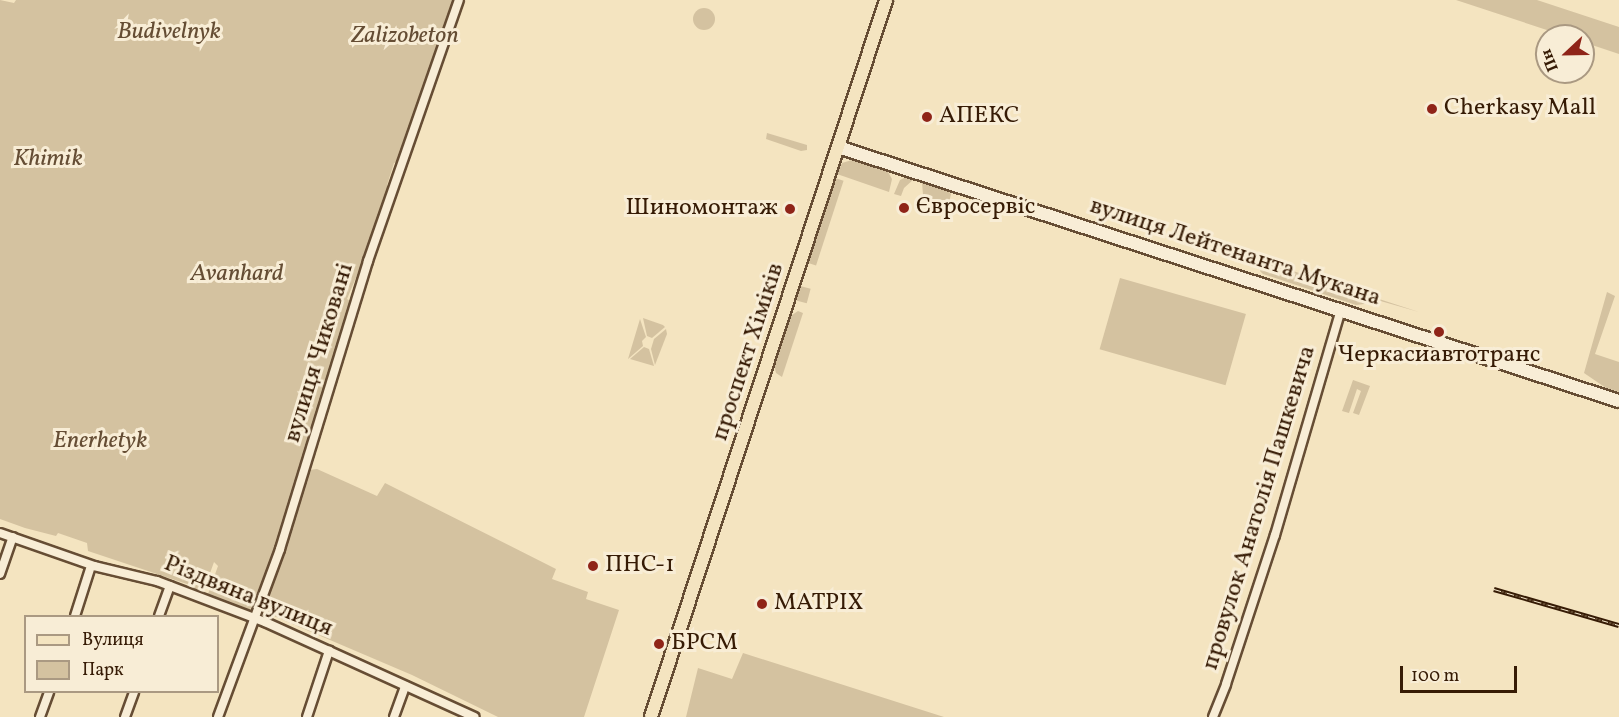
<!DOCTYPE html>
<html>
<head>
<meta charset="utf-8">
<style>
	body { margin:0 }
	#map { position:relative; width:1619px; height:717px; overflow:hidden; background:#f4e4c0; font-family:Vollkorn,serif }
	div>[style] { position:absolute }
	.green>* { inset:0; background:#d4c2a0; transform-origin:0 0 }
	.round { border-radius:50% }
	.roads { filter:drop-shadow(2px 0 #664d34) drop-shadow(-2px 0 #664d34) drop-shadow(0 2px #664d34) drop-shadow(0 -2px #664d34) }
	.street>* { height:8px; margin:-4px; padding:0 4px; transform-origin:4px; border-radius:4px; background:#f8edd6 }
	.secondary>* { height:12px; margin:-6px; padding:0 6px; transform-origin:6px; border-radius:6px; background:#f8edd6 }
	.primary>* { height:12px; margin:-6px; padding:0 6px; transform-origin:6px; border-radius:6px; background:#f4e4c0 }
	.rail>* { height:4.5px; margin-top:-2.25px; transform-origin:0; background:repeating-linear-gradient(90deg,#f8edd6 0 7px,#361b05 0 14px); box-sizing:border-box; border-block:2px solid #361b05 }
	.dots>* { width:16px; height:16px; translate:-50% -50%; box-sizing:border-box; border:3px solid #f8edd6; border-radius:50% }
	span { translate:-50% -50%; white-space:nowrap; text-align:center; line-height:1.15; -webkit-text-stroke:6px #f8edd6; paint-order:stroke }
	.park-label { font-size:24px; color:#654d34; font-style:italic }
	.poi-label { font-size:24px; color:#361b05 }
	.left { translate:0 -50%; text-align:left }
	.right { translate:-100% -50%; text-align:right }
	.street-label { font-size:24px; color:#361b05 }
	.legend { position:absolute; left:24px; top:615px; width:195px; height:78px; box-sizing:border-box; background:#f8edd6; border:2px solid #aa9982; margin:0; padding:8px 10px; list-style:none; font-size:18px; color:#361b05 }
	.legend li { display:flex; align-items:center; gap:12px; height:30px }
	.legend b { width:30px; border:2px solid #aa9982 }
	.north { position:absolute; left:1535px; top:24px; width:60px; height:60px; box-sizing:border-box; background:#f8edd6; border:2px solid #aa9982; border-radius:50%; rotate:248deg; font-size:16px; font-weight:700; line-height:24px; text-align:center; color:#361b05 }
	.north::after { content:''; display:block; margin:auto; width:21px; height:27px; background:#8f2418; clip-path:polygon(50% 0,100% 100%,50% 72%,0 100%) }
	.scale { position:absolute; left:1400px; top:666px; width:117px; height:27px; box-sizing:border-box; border:3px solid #361b05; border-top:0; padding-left:8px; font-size:18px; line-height:21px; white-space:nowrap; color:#361b05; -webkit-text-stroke:4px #f8edd6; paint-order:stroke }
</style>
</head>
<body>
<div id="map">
	<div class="green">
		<i style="clip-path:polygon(0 0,14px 3px,16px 0,455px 0,400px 161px,394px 163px,387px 185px,389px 190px,375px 232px,347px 299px,350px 301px,347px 317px,336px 347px,288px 516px,250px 610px,208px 594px,218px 566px,214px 562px,204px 590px,200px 592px,192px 590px,193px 586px,88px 551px,87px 543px,58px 533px,56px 536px,25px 528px,0 519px)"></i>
		<i style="clip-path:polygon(1456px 0,1537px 0,1619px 27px,1619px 54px,1583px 42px,1583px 36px,1565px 36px)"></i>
		<i class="round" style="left:693px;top:8px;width:22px;height:22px"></i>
		<i style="clip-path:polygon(767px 133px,807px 145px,807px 150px,801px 151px,766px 139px)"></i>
		<i style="clip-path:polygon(852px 160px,887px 170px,892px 179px,889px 192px,837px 174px,842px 163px)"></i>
		<i style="clip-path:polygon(906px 177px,914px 179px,904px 188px,901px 196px,894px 194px,900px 180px)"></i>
		<i style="left:835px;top:178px;width:9px;height:89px;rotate:18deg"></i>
		<i style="clip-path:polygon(922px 182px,947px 190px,951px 194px,947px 212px,920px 203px,923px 195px)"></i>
		<i style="clip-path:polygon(1262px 261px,1419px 312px,1370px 298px,1364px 304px,1356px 305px,1263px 274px,1260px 271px)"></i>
		<i style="left:1120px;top:278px;width:131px;height:74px;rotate:16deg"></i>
		<i style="left:800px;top:286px;width:11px;height:15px;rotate:15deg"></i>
		<i style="clip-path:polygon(1607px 292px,1615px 296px,1595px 354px,1619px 362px,1619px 392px,1606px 388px,1584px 373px)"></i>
		<i style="clip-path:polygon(798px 311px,803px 313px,782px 377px,776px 373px,774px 365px,789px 317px)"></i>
		<i style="clip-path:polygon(643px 318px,663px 325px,665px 327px,652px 338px,647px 336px)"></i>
		<i style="clip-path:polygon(640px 319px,646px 337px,642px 341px,643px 346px,628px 359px)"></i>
		<i style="clip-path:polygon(666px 329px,667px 334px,655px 365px,651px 349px,654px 339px)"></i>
		<i style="clip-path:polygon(644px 347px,649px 349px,654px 366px,630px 359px)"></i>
		<i style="clip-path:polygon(1353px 380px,1370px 386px,1359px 415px,1353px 413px,1361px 391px,1357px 389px,1349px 413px,1342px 411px)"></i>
		<i style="clip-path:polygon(317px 469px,377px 496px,385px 483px,556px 569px,552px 579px,588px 592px,586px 599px,619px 610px,584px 717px,498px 717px,412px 675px,262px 611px,309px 470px)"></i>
		<i style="clip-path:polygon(743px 653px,944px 717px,686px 717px,698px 668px,732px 679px)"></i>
	</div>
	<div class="roads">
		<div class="street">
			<i style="left:0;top:533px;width:100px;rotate:19.3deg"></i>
			<i style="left:94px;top:566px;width:65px;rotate:13.4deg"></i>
			<i style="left:157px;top:581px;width:116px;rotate:20.8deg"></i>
			<i style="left:265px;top:622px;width:230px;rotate:24.4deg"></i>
			<i style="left:0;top:574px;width:39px;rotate:-71deg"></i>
			<i style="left:75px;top:616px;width:52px;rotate:-72.3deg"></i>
			<i style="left:159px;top:616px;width:32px;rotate:-70deg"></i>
			<i style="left:40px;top:717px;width:27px;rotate:-70deg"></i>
			<i style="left:125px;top:717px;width:27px;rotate:-70deg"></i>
			<i style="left:218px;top:717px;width:179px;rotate:-69.7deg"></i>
			<i style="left:280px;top:549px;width:301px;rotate:-73deg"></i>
			<i style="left:368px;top:261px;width:276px;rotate:-70.8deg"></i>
			<i style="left:307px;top:717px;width:70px;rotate:-71.6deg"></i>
			<i style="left:394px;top:717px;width:33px;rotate:-70deg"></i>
			<i style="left:1213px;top:717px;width:35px;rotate:-68deg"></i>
			<i style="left:1226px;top:684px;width:157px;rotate:-71.8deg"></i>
			<i style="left:1275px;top:535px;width:234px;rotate:-73.7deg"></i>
		</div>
		<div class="secondary">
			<i style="left:838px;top:147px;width:821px;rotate:18.02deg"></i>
		</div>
		<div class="primary">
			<i style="left:651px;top:717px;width:755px;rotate:-71.85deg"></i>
		</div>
	</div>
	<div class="rail">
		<i style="left:1494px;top:589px;width:130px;rotate:16.1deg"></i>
	</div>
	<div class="dots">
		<i style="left:1432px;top:109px;background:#8f2418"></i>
		<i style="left:927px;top:117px;background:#8f2418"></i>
		<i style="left:904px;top:208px;background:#8f2418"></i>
		<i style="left:790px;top:209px;background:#8f2418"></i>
		<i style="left:1439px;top:332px;background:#8f2418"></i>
		<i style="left:593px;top:566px;background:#8f2418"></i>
		<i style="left:762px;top:604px;background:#8f2418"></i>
		<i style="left:659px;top:644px;background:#8f2418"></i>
	</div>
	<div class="park-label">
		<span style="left:169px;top:33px">Budivelnyk</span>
		<span style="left:405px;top:37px">Zalizobeton</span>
		<span style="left:48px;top:160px">Khimik</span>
		<span style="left:237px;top:275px">Avanhard</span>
		<span style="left:100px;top:442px">Enerhetyk</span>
	</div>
	<div class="poi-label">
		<span class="left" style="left:1444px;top:109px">Cherkasy Mall</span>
		<span class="left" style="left:939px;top:117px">АПЕКС</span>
		<span class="left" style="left:916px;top:208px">Євросервіс</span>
		<span class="right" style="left:778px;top:209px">Шиномонтаж</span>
		<span style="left:1439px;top:356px">Черкасиавтотранс</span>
		<span class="left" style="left:605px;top:566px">ПНС-1</span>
		<span class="left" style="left:774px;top:604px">МАТРІХ</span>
		<span class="left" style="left:671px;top:644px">БРСМ</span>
	</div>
	<div class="street-label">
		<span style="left:1235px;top:253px;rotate:18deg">вулиця Лейтенанта Мукана</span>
		<span style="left:749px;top:352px;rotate:-72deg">проспект Хіміків</span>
		<span style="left:320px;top:353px;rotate:-73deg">вулиця Чиковані</span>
		<span style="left:1260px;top:508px;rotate:-73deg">провулок Анатолія Пашкевича</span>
		<span style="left:248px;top:597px;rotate:22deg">Різдвяна вулиця</span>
	</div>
	<ul class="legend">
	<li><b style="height:8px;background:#f4e4c0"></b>Вулиця</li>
	<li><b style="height:16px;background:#d4c2a0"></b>Парк</li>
	</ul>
	<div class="north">Пн</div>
	<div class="scale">100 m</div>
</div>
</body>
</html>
